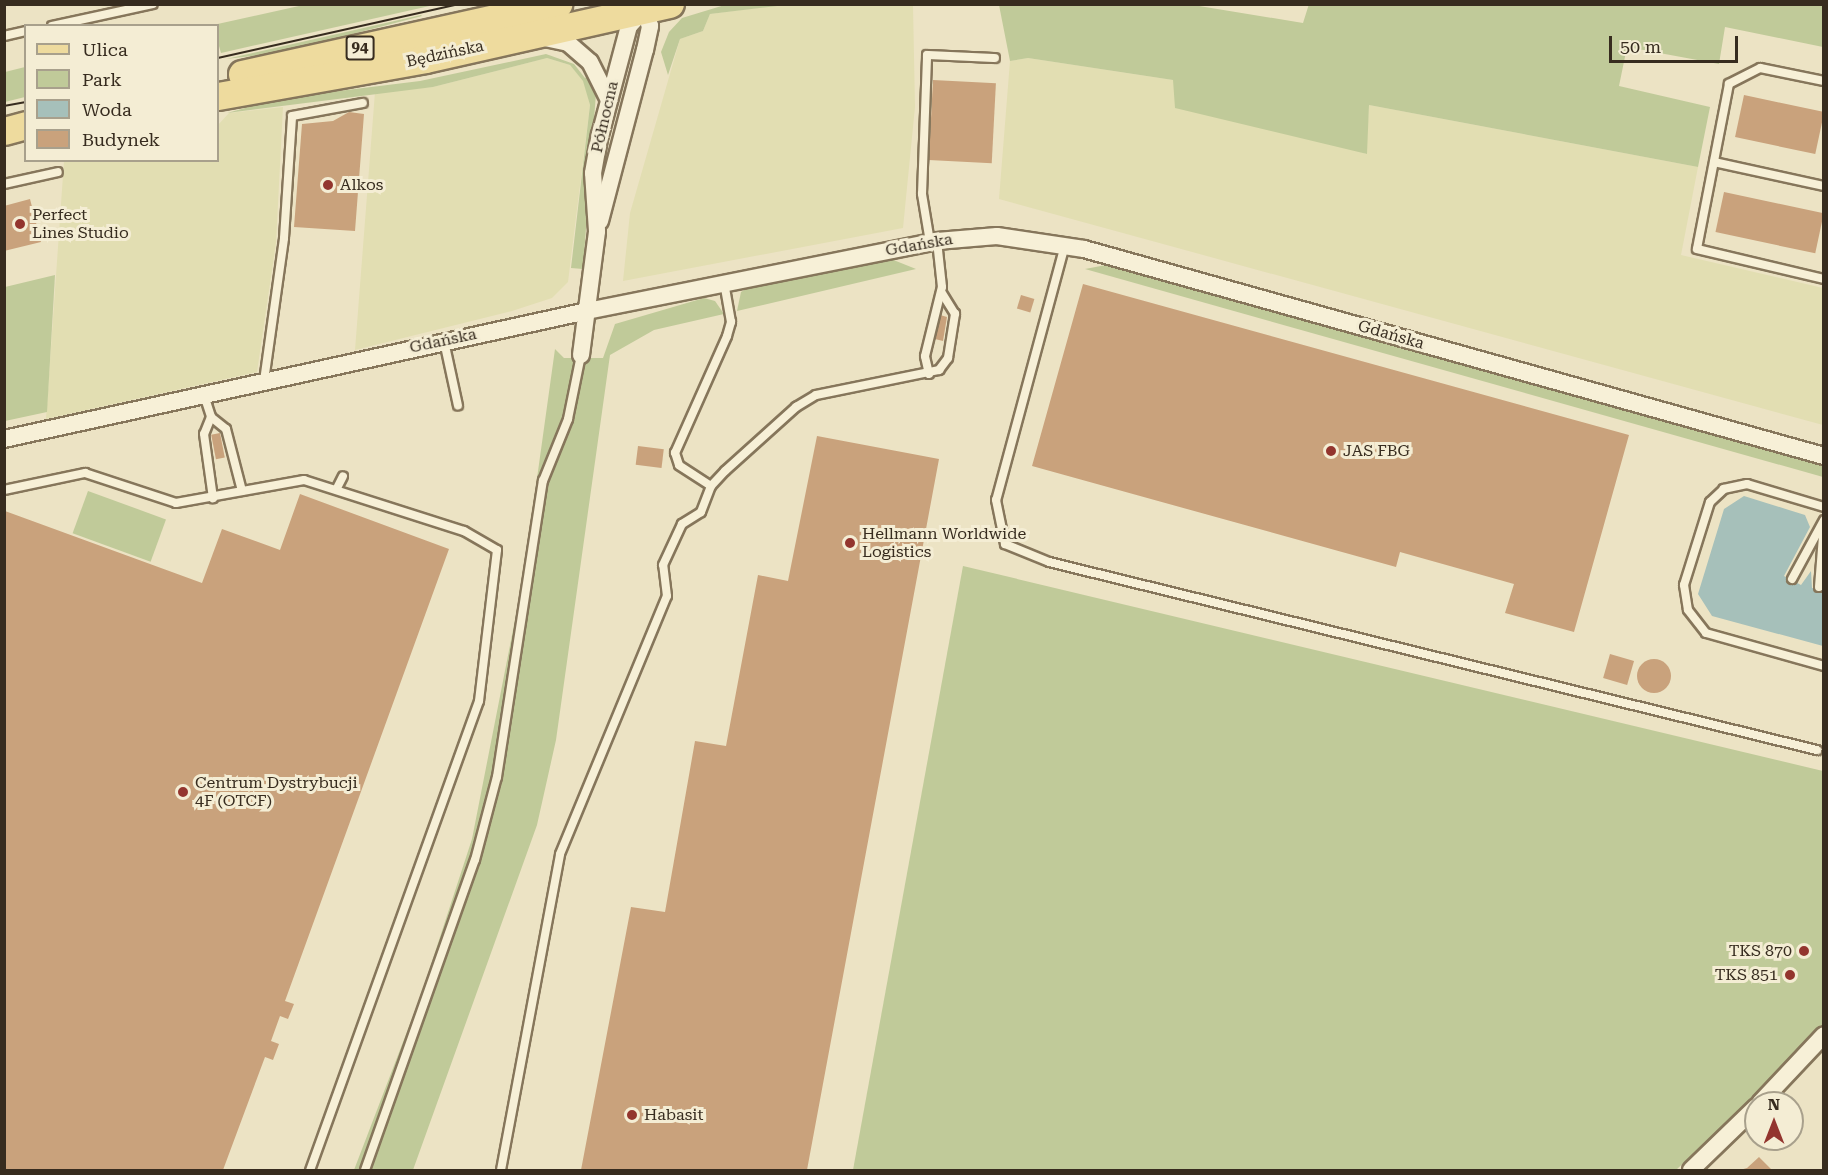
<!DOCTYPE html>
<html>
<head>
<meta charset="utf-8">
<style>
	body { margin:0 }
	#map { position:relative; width:1828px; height:1175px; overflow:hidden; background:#ece3c4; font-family:"Roboto Serif",serif }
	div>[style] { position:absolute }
	.farmland>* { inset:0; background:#e2deb2 }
	.green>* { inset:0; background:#c0ca99; transform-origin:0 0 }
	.water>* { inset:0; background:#a6c0ba }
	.building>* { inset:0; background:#c9a27c; transform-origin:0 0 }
	.round { border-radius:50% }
	.roads { filter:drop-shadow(2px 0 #86765b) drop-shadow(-2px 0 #86765b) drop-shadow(0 2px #86765b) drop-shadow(0 -2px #86765b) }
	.lane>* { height:8px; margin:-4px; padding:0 4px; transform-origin:4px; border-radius:4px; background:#f7f0d7 }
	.street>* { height:16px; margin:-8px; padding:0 8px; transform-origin:8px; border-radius:8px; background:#f7f0d7 }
	.primary>* { height:27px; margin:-13.5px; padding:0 13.5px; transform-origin:13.5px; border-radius:13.5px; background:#eedb9e }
	.tram>* { height:1.5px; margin:-0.75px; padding:0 0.75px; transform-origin:0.75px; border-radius:0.75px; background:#372c1f }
	.dots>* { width:16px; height:16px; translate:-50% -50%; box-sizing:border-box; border:3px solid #f4edd4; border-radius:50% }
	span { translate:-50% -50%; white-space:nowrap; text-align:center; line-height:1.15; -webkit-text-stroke:6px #f4edd4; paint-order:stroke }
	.shield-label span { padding:2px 4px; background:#f4edd4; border:2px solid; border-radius:4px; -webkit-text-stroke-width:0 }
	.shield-label { font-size:15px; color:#372c1f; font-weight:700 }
	.street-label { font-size:16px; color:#372c1f }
	.poi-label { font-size:16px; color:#372c1f }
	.left { translate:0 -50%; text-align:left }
	.right { translate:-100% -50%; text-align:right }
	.frame { position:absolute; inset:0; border:6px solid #372c1f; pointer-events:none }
	.legend { position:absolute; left:24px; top:24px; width:195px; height:138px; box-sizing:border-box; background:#f4edd4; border:2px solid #a8a08c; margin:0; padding:8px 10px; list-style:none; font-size:18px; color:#372c1f }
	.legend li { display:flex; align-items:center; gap:12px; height:30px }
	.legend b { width:30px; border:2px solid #a8a08c }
	.north { position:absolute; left:1744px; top:1091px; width:60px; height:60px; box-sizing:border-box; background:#f4edd4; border:2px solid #a8a08c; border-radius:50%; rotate:0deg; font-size:16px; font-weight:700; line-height:24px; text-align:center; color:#372c1f }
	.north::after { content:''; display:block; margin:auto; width:21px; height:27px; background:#93352e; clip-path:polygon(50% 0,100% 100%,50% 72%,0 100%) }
	.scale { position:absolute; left:1609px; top:36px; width:129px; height:27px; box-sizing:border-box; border:3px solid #372c1f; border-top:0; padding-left:8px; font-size:18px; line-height:21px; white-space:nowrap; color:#372c1f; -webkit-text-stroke:4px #f4edd4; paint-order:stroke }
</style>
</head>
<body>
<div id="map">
	<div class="farmland">
		<i style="clip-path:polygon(786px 4px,913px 5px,915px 107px,903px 228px,623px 281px,630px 213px,680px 39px,703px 31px,710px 14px)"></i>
		<i style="clip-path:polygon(547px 58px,570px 65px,584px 81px,590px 105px,568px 282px,552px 298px,512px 311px,355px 350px,375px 92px,433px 87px)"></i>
		<i style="clip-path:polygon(1028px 58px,1173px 80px,1366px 154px,1369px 105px,1698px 167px,1681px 255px,1823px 288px,1823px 425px,999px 199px,1010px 61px)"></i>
		<i style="clip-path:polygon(283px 107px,276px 243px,257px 372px,46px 419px,64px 161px,218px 160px,218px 125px,229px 113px)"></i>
	</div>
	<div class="green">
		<i style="clip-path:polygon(308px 4px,434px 4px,434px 5px,221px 53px,213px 25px)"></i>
		<i style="clip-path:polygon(728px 4px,786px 5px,710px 14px,703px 31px,680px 39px,668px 75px,661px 52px,669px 32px,682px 18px)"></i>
		<i style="clip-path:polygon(1309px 4px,1823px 5px,1823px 47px,1725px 27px,1719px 64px,1627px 47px,1619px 86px,1710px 107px,1698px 167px,1369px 105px,1367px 154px,1175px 108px,1173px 80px,1028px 58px,1010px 61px,999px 5px,1193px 5px,1303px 23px)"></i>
		<i style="clip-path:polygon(422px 16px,279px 53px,226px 59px,421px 15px)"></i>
		<i style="clip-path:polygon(546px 54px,574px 64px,585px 78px,589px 75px,596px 93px,583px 269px,571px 268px,590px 105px,583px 81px,570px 65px,547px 58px,433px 87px,227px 113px,282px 98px,420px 81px)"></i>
		<i style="clip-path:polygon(25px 67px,25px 97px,5px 102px,5px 72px)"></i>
		<i style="clip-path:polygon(891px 259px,916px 269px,737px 311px,741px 292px,749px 287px)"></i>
		<i style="clip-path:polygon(1106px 265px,1823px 465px,1823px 477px,1085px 269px)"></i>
		<i style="clip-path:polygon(55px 275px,47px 412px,5px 421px,5px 287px)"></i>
		<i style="clip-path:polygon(704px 298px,715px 301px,724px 314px,654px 330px,610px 355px,556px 740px,537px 825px,413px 1170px,354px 1170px,421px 995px,472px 839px,523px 579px,555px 349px,564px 358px,603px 358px,615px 324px)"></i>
		<i style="left:88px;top:491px;width:83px;height:45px;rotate:20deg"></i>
		<i style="clip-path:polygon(963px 566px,1823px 771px,1823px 1031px,1676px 1170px,853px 1170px)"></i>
	</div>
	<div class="water">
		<i style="clip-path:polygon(1744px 496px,1805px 515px,1810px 527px,1784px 576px,1801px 585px,1811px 571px,1812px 588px,1823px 590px,1823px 646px,1712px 616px,1698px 594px,1724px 509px)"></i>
	</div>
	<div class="building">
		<i style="left:933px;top:80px;width:63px;height:80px;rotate:3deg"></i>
		<i style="left:1744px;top:95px;width:82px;height:43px;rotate:12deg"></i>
		<i style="clip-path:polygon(349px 112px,364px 114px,355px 231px,294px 227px,302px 124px,333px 121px)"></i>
		<i style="left:1724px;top:192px;width:102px;height:41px;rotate:12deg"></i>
		<i style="clip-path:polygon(30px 199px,41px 242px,4px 251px,4px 206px)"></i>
		<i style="clip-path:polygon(1083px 284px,1629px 435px,1574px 632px,1505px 613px,1514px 584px,1400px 552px,1396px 567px,1032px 466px)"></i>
		<i style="left:1021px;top:295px;width:14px;height:14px;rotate:17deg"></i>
		<i style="clip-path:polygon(940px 315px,947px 317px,943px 341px,935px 339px)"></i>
		<i style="left:220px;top:433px;width:25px;height:9px;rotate:79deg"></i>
		<i style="clip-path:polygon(817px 436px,939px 459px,807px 1170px,581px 1170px,631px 907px,665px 912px,695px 741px,726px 746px,758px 575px,788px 581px)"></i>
		<i style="left:638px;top:446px;width:26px;height:19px;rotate:7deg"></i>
		<i style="clip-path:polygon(300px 494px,449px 549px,285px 1001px,294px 1004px,288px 1019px,280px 1016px,271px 1041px,279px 1044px,273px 1060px,265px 1057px,223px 1170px,5px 1170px,5px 511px,202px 583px,222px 529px,280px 550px)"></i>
		<i style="left:1610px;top:654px;width:25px;height:25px;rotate:16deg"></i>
		<i class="round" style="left:1637px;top:659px;width:34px;height:34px"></i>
		<i style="clip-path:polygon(1759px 1157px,1772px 1170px,1740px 1170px,1747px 1168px)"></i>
	</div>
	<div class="roads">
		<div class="lane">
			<i style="left:52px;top:26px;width:103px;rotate:-12.3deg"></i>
			<i style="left:4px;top:36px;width:23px;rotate:-13deg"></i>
			<i style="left:1824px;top:81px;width:65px;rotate:-168.5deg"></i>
			<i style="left:1760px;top:68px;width:35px;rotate:153deg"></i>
			<i style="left:1729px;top:84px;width:168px;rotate:101deg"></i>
			<i style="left:1697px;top:249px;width:130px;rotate:13.3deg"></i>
			<i style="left:1714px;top:162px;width:113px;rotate:12.3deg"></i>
			<i style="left:4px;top:184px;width:55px;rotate:-12.5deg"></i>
			<i style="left:930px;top:242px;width:49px;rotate:-99.5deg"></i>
			<i style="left:922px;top:194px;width:139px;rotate:-87.9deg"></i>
			<i style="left:927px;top:55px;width:68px;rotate:2.5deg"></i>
			<i style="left:1065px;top:245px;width:264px;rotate:105.1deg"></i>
			<i style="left:996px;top:500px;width:45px;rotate:78.4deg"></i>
			<i style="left:1005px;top:544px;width:48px;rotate:22.2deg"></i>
			<i style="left:1049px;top:562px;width:791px;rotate:13.76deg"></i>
			<i style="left:444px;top:341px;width:66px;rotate:77.8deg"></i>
			<i style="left:929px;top:374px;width:18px;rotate:-103deg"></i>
			<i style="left:925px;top:356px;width:71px;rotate:-76.2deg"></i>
			<i style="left:942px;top:287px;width:46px;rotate:-96.2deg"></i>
			<i style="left:264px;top:381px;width:144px;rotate:-82deg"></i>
			<i style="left:284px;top:238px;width:122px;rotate:-86.2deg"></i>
			<i style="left:292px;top:116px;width:72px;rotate:-10.4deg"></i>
			<i style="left:204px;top:395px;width:23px;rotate:72deg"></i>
			<i style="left:211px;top:417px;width:19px;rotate:39deg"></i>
			<i style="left:226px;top:429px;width:64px;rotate:75.5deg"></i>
			<i style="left:211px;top:417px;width:18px;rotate:112deg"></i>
			<i style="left:204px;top:434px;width:65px;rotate:82deg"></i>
			<i style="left:711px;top:486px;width:38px;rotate:-147deg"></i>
			<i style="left:679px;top:465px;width:13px;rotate:-108deg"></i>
			<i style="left:675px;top:453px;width:128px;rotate:-66deg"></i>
			<i style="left:727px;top:336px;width:15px;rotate:-74deg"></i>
			<i style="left:731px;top:322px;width:40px;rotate:-100deg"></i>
			<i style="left:337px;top:488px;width:13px;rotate:-63deg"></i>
			<i style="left:4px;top:490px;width:83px;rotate:-11.9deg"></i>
			<i style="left:85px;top:473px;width:96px;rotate:18.2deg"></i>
			<i style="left:176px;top:503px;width:130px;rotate:-10.2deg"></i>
			<i style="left:304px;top:480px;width:168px;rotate:17.7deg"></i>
			<i style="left:464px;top:531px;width:38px;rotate:30deg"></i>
			<i style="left:497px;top:550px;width:152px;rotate:96.8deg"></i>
			<i style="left:479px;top:701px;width:499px;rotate:109.8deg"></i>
			<i style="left:1824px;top:507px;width:80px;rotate:-163.4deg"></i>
			<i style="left:1747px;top:484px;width:24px;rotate:168deg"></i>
			<i style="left:1724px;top:489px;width:19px;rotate:137deg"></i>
			<i style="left:1710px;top:502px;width:87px;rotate:107.4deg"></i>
			<i style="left:1684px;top:585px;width:25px;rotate:81deg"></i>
			<i style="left:1688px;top:610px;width:29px;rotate:52deg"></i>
			<i style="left:1706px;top:633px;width:123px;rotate:15.6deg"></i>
			<i style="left:1792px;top:579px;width:67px;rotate:-61.5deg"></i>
			<i style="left:1819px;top:587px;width:63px;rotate:-85.5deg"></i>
			<i style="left:365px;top:1170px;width:329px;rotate:-70.5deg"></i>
			<i style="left:475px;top:860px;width:86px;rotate:-75.2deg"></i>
			<i style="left:497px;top:777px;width:300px;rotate:-81.2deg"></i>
			<i style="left:543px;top:481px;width:67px;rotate:-68deg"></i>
			<i style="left:568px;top:419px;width:65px;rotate:-78.5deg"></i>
			<i style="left:501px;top:1170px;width:321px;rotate:-79.4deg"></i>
			<i style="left:560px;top:854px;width:279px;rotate:-67.5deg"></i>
			<i style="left:667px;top:596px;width:31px;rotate:-97deg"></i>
			<i style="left:663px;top:565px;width:45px;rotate:-65.1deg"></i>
			<i style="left:682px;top:524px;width:22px;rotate:-32deg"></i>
			<i style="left:701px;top:512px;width:28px;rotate:-69deg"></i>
			<i style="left:711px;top:486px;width:21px;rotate:-47deg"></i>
			<i style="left:725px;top:471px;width:96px;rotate:-42deg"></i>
			<i style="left:796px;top:407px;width:23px;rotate:-31deg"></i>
			<i style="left:816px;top:395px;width:126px;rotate:-11.5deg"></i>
			<i style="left:939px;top:370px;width:15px;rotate:-53deg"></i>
			<i style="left:948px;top:358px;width:45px;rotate:-81deg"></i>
			<i style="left:955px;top:314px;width:26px;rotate:-122deg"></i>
		</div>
		<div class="street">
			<i style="left:540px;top:37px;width:29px;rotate:12deg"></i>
			<i style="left:568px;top:43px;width:29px;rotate:41deg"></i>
			<i style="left:590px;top:62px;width:42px;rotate:63.4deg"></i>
			<i style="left:600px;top:221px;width:177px;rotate:-75.3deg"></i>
			<i style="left:645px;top:50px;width:25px;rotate:-78deg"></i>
			<i style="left:650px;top:26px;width:16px;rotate:-112deg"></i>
			<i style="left:581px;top:355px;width:125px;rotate:-82.6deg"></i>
			<i style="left:597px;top:231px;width:58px;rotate:-93.9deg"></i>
			<i style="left:593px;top:173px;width:39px;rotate:-80deg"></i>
			<i style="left:600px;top:135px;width:113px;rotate:-75.1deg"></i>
			<i style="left:629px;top:26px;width:21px;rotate:-47deg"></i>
			<i style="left:4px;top:439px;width:597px;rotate:-12.38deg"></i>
			<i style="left:587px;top:311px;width:357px;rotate:-11.3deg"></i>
			<i style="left:937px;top:241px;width:60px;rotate:-4.8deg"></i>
			<i style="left:997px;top:236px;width:88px;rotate:8.5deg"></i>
			<i style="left:1084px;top:249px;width:768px;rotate:15.63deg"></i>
			<i style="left:1760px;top:1103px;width:93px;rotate:-46.7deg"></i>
			<i style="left:1691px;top:1170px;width:91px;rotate:-44.1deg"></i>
		</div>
		<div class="primary">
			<i style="left:242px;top:74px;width:324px;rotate:-12.5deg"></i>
			<i style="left:218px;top:96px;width:210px;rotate:-10.1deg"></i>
			<i style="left:425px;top:59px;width:251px;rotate:-12.7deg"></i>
			<i style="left:4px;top:131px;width:23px;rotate:-15deg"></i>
		</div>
	</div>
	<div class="tram">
		<i style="left:218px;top:58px;width:248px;rotate:-12.6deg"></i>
		<i style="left:4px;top:106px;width:22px;rotate:-10deg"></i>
	</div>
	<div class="dots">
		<i style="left:328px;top:185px;background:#93352e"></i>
		<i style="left:20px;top:224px;background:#93352e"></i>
		<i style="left:1331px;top:451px;background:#93352e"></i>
		<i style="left:850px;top:543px;background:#93352e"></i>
		<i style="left:183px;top:792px;background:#93352e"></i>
		<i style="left:1804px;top:951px;background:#93352e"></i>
		<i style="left:1790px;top:975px;background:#93352e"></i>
		<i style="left:632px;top:1115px;background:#93352e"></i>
	</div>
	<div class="shield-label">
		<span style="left:360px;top:48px">94</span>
	</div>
	<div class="street-label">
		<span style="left:445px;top:54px;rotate:-12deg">Będzińska</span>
		<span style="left:605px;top:117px;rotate:-77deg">Północna</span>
		<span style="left:919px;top:245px;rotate:-10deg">Gdańska</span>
		<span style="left:1391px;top:335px;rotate:16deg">Gdańska</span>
		<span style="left:443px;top:341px;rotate:-12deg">Gdańska</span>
	</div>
	<div class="poi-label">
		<span class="left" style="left:340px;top:185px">Alkos</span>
		<span class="left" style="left:32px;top:224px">Perfect<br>Lines Studio</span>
		<span class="left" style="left:1343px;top:451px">JAS FBG</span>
		<span class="left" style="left:862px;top:543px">Hellmann Worldwide<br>Logistics</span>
		<span class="left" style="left:195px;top:792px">Centrum Dystrybucji<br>4F (OTCF)</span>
		<span class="right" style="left:1792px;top:951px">TKS 870</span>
		<span class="right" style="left:1778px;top:975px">TKS 851</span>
		<span class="left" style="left:644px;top:1115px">Habasit</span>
	</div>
	<div class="frame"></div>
	<ul class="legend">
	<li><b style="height:8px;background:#eedb9e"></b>Ulica</li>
	<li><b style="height:16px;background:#c0ca99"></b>Park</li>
	<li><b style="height:16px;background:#a6c0ba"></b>Woda</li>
	<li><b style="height:16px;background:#c9a27c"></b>Budynek</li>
	</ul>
	<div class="north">N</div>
	<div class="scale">50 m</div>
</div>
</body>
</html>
